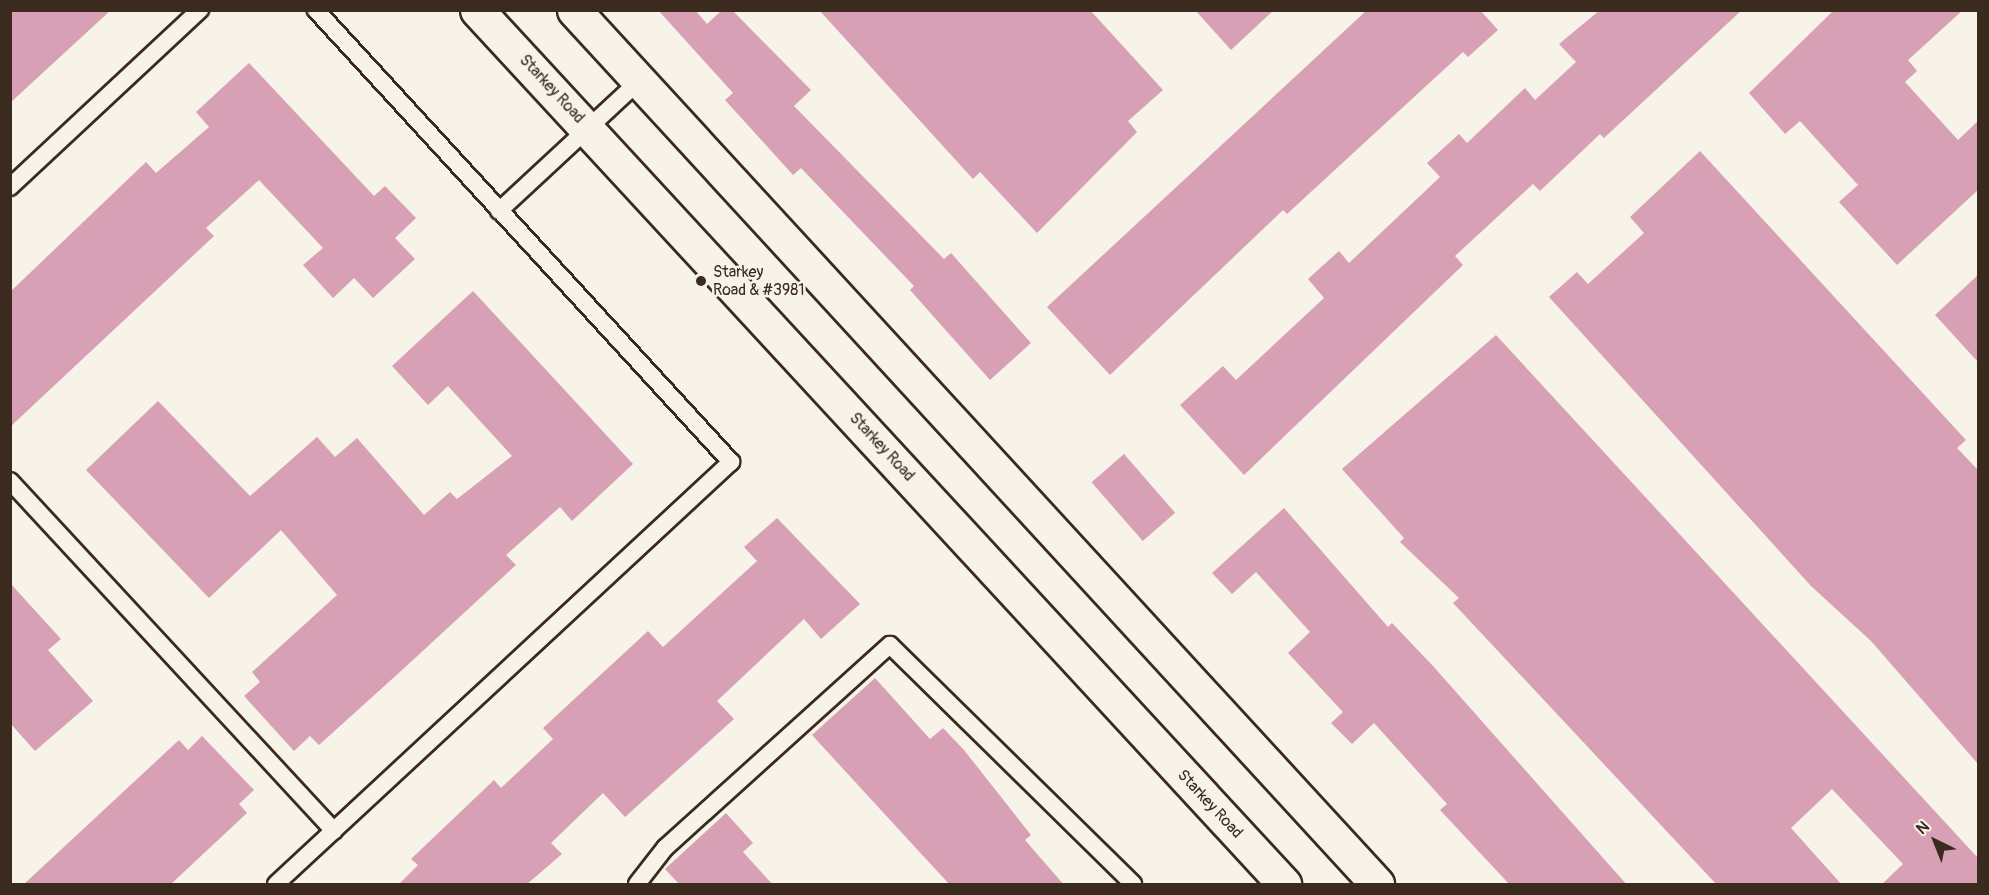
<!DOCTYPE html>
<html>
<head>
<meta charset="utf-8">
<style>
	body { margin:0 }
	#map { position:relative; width:1989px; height:895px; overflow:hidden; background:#f7f3e8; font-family:Pangolin,sans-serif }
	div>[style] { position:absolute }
	.building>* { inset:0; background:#d7a0b5; transform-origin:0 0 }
	.roads { filter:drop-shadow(2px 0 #3b2a1e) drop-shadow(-2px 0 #3b2a1e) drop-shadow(0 2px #3b2a1e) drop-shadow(0 -2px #3b2a1e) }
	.service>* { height:16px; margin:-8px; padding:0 8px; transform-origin:8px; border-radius:8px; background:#f7f3e8 }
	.secondary>* { height:33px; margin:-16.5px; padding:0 16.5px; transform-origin:16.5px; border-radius:16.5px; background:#f7f3e8 }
	.dots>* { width:16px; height:16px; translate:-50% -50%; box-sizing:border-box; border:3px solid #f7f3e8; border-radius:50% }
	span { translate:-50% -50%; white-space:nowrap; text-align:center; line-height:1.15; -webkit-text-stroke:5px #f7f3e8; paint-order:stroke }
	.street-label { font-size:16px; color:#3b2a1e }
	.poi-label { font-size:16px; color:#3b2a1e }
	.left { translate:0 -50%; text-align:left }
	.frame { position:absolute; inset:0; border:12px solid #3b2a1e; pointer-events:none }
	.north { position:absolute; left:1905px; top:811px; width:60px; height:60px; -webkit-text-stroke:4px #f7f3e8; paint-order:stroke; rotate:317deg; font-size:16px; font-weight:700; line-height:24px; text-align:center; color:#3b2a1e }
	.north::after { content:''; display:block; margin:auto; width:21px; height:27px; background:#3b2a1e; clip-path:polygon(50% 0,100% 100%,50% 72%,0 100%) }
</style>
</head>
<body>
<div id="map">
	<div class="building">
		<i style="clip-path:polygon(10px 10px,111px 10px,10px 103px)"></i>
		<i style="clip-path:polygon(658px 10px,695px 10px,707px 24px,722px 10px,732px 10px,811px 90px,794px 106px,944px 259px,951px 253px,1031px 343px,990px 380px,910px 290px,914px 286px,801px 168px,793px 175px,725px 100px,733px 93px)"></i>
		<i style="clip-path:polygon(819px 10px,1090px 10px,1163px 90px,1128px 121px,1137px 132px,1037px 233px,980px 172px,973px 179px)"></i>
		<i style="clip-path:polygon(1195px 10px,1274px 10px,1231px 50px)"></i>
		<i style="clip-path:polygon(1367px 10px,1480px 10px,1498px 30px,1468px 57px,1463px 52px,1287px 214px,1283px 210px,1110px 375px,1047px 307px)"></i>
		<i style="clip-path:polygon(1600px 10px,1742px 10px,1604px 138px,1600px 134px,1540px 191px,1533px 184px,1455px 256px,1463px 265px,1244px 475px,1180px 405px,1223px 366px,1236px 380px,1324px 298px,1308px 279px,1339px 251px,1349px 263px,1440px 177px,1427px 163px,1459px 134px,1467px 143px,1525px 88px,1535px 100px,1576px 62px,1559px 44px)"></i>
		<i style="clip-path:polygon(1834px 10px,1963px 10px,1908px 60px,1917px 71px,1905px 82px,1958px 140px,1978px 121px,1978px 190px,1897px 265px,1839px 202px,1858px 185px,1800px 121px,1785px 134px,1749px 93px)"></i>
		<i style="clip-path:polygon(249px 63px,374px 196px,385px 186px,416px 218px,395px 238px,415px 259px,373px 298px,354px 278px,333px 298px,303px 265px,323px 248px,259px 180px,206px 228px,214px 236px,10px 427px,10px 292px,146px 162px,156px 173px,209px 127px,196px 112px)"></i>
		<i style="clip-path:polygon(1700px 151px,1966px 440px,1957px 448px,1978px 470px,1978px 764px,1871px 641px,1811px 586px,1549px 297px,1577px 272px,1588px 284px,1644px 233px,1630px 217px)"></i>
		<i style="clip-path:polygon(1978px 275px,1978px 362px,1935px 315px)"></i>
		<i style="clip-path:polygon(473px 291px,633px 464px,572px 521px,560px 507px,506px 555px,516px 565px,401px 671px,319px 745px,310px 736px,294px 751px,244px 696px,260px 682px,252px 672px,337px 595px,281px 530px,209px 598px,86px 470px,158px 401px,250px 496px,317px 437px,335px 457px,357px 438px,424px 515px,450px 492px,457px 499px,512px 456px,448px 386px,428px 405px,392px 366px)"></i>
		<i style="clip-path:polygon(1496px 335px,1978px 858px,1978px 885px,1881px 885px,1903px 864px,1832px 789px,1791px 828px,1842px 885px,1717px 885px,1453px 603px,1459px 598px,1400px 542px,1404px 538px,1342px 469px)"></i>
		<i style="left:1124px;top:454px;width:78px;height:43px;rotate:49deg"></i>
		<i style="clip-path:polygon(1284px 508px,1388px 627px,1392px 623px,1433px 666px,1627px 885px,1510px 885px,1440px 810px,1447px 804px,1374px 723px,1352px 744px,1331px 723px,1343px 712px,1288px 653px,1310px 632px,1256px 572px,1232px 594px,1212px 573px)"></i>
		<i style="clip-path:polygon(777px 518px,860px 604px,821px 639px,804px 619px,717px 701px,734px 719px,625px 817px,603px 793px,551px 843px,562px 854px,526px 885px,398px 885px,418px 865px,411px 859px,494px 780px,501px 788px,553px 739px,543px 728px,648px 631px,663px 647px,757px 561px,744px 547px)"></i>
		<i style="clip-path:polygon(10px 583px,61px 639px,48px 650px,93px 701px,35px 751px,10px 723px)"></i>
		<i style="clip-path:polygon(875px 678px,930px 739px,943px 728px,964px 750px,1031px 835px,1025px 840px,1064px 885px,950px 885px,914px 846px,812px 735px)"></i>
		<i style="clip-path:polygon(202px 736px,254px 790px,239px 804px,247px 813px,170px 885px,23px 885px,179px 740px,188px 750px)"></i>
		<i style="clip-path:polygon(726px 813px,753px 843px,743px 852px,773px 885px,680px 885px,665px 869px)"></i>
	</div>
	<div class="roads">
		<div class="service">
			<i style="left:10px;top:187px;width:260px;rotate:-43deg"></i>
			<i style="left:499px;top:211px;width:191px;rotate:-42.9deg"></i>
			<i style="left:10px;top:481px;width:477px;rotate:47.2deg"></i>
			<i style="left:276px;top:884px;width:621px;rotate:-42.85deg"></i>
			<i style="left:731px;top:462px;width:614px;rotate:-132.56deg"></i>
			<i style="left:637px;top:884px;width:46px;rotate:-52.1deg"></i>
			<i style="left:665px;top:848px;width:303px;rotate:-42.1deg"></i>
			<i style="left:890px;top:645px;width:341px;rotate:44.5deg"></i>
		</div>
		<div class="secondary">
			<i style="left:477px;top:10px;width:1190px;rotate:47.28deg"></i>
			<i style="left:574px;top:10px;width:1187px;rotate:47.42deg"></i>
		</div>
	</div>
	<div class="dots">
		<i style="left:701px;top:281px;background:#3b2a1e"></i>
	</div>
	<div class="street-label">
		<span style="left:552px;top:89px;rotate:47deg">Starkey Road</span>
		<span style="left:882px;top:447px;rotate:47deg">Starkey Road</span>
		<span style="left:1210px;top:804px;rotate:47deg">Starkey Road</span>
	</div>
	<div class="poi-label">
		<span class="left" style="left:713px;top:281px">Starkey<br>Road &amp; #3981</span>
	</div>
	<div class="frame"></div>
	<div class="north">N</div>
</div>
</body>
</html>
